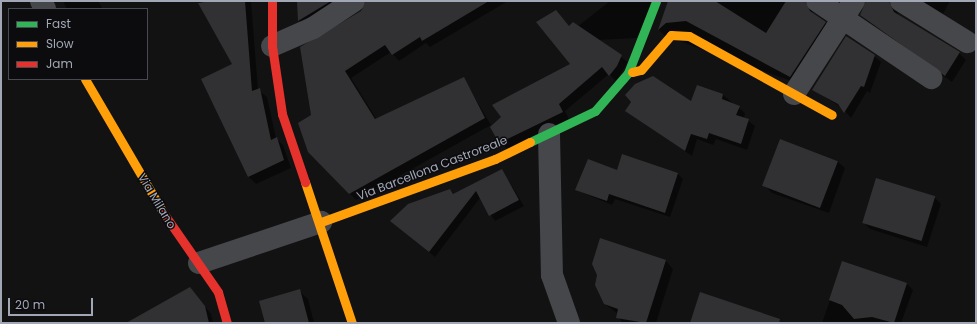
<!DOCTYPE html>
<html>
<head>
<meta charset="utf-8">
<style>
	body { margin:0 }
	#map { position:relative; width:977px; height:324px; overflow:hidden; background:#121212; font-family:Poppins,sans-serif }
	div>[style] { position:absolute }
	.shadow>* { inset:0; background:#0007 }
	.building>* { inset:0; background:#313133; transform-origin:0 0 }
	.street>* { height:22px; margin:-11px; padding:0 11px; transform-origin:11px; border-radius:11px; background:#46474b }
	.fast>* { height:9px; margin:-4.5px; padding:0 4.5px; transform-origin:4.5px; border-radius:4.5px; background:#30b455 }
	.slow>* { height:9px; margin:-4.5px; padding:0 4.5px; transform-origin:4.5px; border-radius:4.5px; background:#ff9f0a }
	.jam>* { height:9px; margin:-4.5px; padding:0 4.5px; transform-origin:4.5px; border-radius:4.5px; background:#e5322d }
	span { translate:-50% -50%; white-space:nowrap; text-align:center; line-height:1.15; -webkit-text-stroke:3px #0c0c0e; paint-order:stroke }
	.street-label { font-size:12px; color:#a1a7b5 }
	.frame { position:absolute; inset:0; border:2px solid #a1a7b5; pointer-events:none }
	.legend { position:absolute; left:8px; top:8px; width:140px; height:72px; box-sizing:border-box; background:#0c0c0e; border:1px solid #484a51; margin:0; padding:5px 7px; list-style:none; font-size:12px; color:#a1a7b5 }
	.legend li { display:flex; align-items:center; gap:8px; height:20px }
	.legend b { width:20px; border:1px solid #484a51 }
	.scale { position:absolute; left:8px; top:298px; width:85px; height:18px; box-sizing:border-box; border:2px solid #a1a7b5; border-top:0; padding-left:5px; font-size:12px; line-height:14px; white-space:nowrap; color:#a1a7b5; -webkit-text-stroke:3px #0c0c0e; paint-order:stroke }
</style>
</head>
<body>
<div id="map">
	<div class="shadow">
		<i style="clip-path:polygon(63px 1px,98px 1px,103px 9px,67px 9px)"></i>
		<i style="clip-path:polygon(198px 1px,251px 1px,258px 90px,267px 97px,276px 138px,283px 145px,291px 168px,256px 184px,249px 177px,202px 79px,234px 65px)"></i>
		<i style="clip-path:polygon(298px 1px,350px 1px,305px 27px,299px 21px)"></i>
		<i style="clip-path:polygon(367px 1px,508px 1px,430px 47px,426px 43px,399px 61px,391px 52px,351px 78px,377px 120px,463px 78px,491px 125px,356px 200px,311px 153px,312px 115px)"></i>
		<i style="clip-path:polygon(610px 1px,653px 1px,637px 38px,597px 40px,628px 62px,616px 81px,609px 74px,565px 111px,569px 119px,507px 149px,492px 128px,572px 64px,556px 12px,570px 27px,577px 27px)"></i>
		<i style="clip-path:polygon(669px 1px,813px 1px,812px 12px,832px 29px,797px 83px,665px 36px,659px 30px)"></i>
		<i style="clip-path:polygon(867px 1px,899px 1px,895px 7px,899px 16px,959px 53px,966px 60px,952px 82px,868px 21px,861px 15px)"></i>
		<i style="clip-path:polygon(920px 1px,950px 1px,943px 14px)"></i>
		<i style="clip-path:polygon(874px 56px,881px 62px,870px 93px,867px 91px,851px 118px,842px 108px,813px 89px)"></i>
		<i style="clip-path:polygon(697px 86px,723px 95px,745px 113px,744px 118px,755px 126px,747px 150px,716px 139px,713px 145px,697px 139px,692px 156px,626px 111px,692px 103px)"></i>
		<i style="clip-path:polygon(781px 140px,838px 162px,845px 168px,829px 213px,772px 193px,765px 186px)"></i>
		<i style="clip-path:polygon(502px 170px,524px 206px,495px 221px,480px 198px,435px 257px,391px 221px,450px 190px,454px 194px)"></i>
		<i style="clip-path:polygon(618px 171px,678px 174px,683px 179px,670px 217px,615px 199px,612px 205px,576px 190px)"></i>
		<i style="clip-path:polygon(934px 197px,941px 204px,927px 247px,870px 229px,863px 222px)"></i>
		<i style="clip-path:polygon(665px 260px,673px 269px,656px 323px,622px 323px,618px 314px,605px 304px)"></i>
		<i style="clip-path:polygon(843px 263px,907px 284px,913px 290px,901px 323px,822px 323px)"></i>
		<i style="clip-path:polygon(299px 291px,308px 299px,314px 323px,266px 323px)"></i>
		<i style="clip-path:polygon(196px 295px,211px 314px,213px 323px,141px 323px)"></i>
	</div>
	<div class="building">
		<i style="clip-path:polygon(211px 1px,245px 1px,252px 91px,260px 88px,271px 140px,277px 137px,284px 160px,248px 177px,201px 79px,232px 64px,198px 3px)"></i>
		<i style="clip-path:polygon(297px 1px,331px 1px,298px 21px)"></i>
		<i style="clip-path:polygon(366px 1px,489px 1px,422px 41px,420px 37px,392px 55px,385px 45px,345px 71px,375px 119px,464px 77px,485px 118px,349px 194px,308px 152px,298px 123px,311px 115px,300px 47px,361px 11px)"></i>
		<i style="clip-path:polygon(668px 1px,715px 1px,766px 33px,786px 1px,805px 1px,810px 11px,826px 22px,790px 77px,686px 21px,666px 23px,658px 30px)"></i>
		<i style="clip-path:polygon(866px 1px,889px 1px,894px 12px,960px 52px,945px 76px,860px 15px)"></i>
		<i style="clip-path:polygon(556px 10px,569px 26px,573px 22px,622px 55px,617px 66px,609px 76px,602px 67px,559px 104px,563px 112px,499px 143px,490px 127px,501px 117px,492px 105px,570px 64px,536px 22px)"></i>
		<i style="clip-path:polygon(846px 36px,875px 55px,864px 87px,861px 86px,844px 113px,838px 104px,812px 90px)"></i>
		<i style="clip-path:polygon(653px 76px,691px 101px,697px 85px,723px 94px,722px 99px,740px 106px,736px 115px,749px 119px,741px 144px,709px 133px,707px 139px,691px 134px,685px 151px,625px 111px,631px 102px,625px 95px,635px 84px)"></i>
		<i style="left:780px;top:139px;width:62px;height:50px;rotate:21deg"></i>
		<i style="clip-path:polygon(622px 154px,678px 173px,665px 213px,609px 194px,607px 201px,575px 190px,588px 159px,617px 170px)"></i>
		<i style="clip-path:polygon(502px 169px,519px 200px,489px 216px,476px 191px,429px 252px,390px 221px,408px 204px,450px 189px,453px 194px)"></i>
		<i style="left:876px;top:178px;width:62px;height:47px;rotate:17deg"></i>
		<i style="clip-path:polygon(600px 238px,666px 260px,646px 323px,616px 318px,618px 309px,604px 304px,595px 285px,597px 275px,592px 264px)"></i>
		<i style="clip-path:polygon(842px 261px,907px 283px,894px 323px,872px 317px,854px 319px,842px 305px,829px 300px)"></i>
		<i style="clip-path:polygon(190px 287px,205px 306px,209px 323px,126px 323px)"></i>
		<i style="clip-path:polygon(300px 289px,309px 323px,265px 323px,259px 301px)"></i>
		<i style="clip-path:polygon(700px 292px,780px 319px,779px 323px,690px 323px)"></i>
	</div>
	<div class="street">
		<i style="left:41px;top:1px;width:9px;rotate:63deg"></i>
		<i style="left:817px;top:1px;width:138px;rotate:34deg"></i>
		<i style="left:901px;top:1px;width:78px;rotate:31.8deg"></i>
		<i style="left:272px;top:46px;width:45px;rotate:-23.7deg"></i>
		<i style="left:313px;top:28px;width:49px;rotate:-33.4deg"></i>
		<i style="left:794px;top:94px;width:111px;rotate:-57.2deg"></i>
		<i style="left:549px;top:134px;width:141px;rotate:88.8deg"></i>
		<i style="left:552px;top:275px;width:51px;rotate:70.5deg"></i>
		<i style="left:199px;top:263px;width:129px;rotate:-18.6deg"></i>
	</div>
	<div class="fast">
		<i style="left:530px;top:142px;width:72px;rotate:-25.5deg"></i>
		<i style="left:595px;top:111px;width:50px;rotate:-49deg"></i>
		<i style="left:628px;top:73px;width:77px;rotate:-68.7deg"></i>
	</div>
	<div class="slow">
		<i style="left:632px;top:72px;width:9px;rotate:-13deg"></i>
		<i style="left:641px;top:70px;width:46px;rotate:-49.4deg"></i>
		<i style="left:671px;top:35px;width:18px;rotate:3deg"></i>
		<i style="left:689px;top:36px;width:163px;rotate:28.9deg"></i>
		<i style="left:85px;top:79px;width:153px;rotate:59.7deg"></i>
		<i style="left:305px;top:182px;width:149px;rotate:71.6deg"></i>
		<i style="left:321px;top:222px;width:185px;rotate:-19.9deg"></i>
		<i style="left:495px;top:159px;width:39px;rotate:-26deg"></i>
	</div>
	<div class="jam">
		<i style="left:272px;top:1px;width:45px;rotate:90deg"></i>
		<i style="left:272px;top:46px;width:69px;rotate:81.6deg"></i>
		<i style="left:282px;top:114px;width:72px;rotate:71.3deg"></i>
		<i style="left:162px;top:211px;width:98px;rotate:55.3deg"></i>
		<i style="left:218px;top:292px;width:32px;rotate:74deg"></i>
	</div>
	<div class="street-label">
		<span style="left:432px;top:168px;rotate:-21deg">Via Barcellona Castroreale</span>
		<span style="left:157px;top:201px;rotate:59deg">Via Milano</span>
	</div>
	<div class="frame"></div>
	<ul class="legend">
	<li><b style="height:5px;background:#30b455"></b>Fast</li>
	<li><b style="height:5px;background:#ff9f0a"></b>Slow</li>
	<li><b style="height:5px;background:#e5322d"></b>Jam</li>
	</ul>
	<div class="scale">20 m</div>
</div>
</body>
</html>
